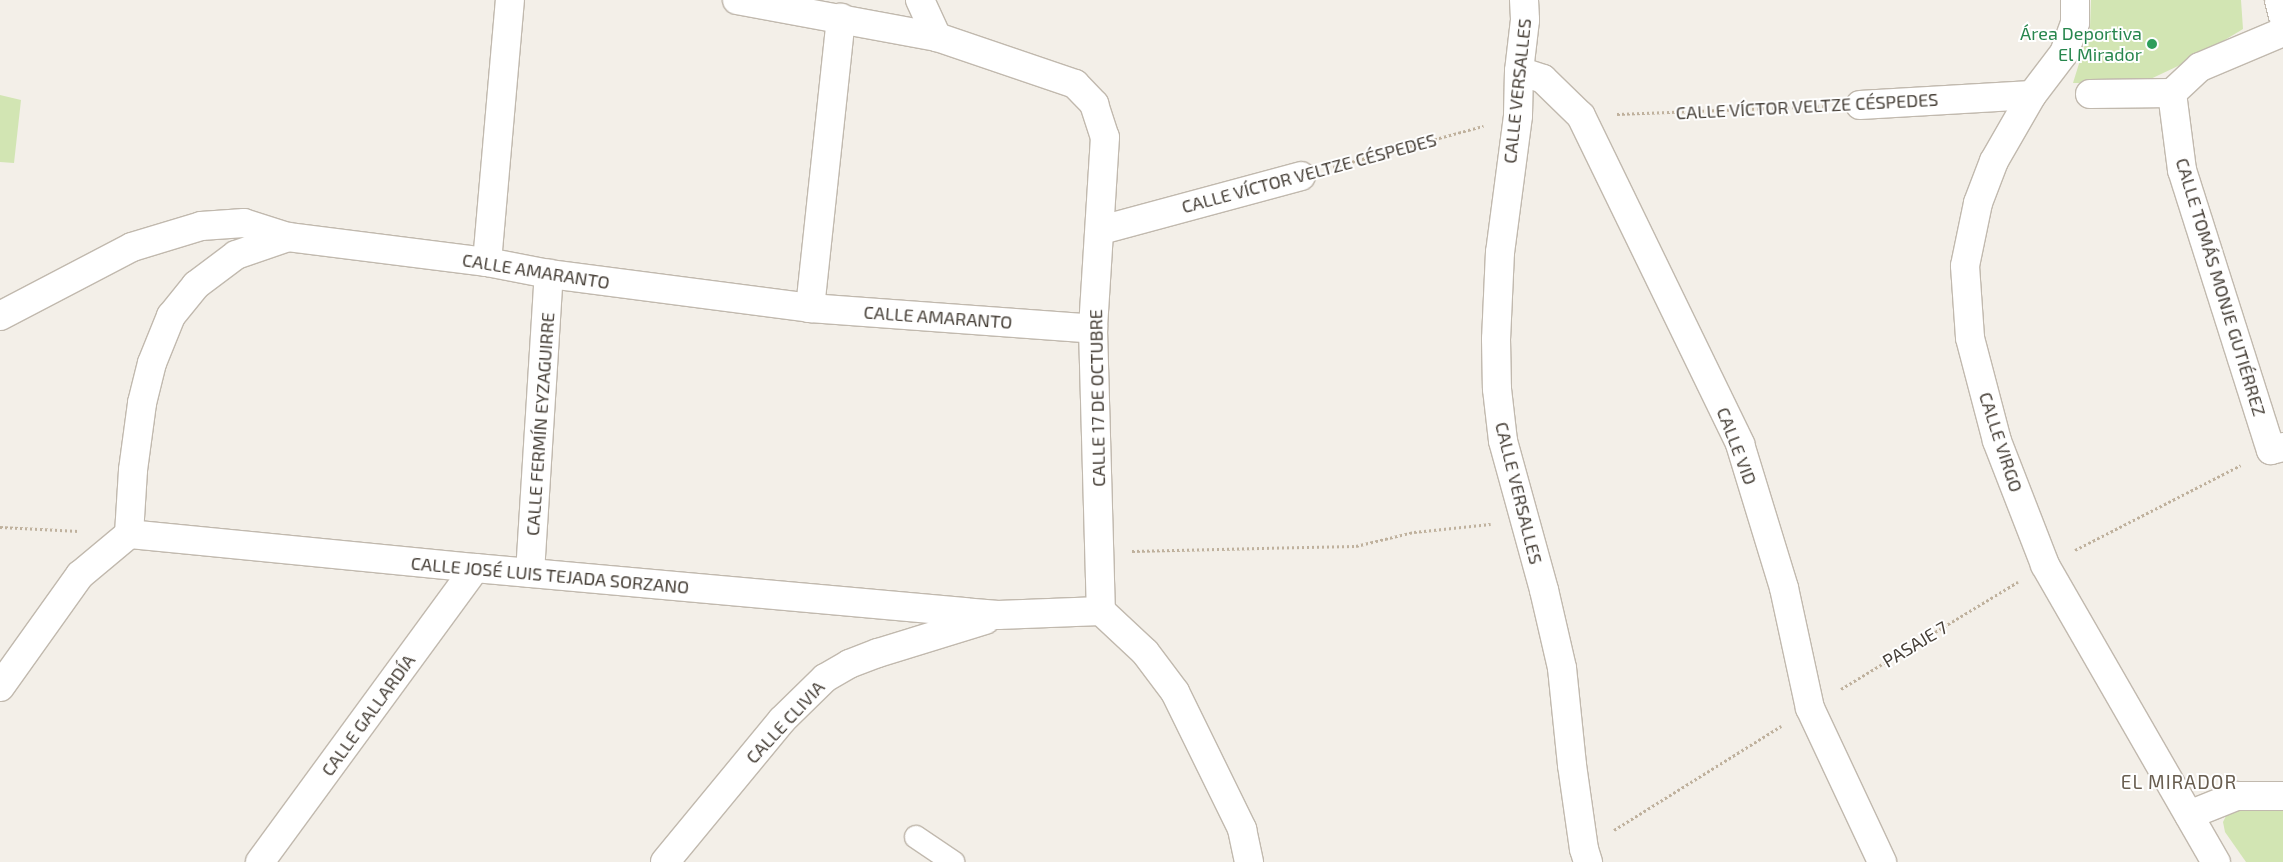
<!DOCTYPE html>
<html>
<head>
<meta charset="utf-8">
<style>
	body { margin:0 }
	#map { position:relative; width:2283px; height:862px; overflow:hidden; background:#f3efe8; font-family:"Exo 2",sans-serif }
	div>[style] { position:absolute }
	.green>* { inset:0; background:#d2e5b3 }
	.path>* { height:3px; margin-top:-1.5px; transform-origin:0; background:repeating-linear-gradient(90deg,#bfb19d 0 2.5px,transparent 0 5px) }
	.roads { filter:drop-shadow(1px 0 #c1b9ae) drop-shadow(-1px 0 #c1b9ae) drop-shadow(0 1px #c1b9ae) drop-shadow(0 -1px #c1b9ae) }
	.pedestrian>* { height:22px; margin:-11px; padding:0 11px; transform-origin:11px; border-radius:11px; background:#fff }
	.minor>* { height:28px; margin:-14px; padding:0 14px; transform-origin:14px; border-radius:14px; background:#fff }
	.tertiary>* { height:28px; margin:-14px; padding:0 14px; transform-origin:14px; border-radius:14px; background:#fff }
	.dots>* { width:14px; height:14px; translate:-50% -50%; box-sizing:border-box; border:2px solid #fff; border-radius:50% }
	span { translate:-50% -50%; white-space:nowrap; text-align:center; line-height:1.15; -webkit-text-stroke:4px #fff; paint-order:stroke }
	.leisure-label { font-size:18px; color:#27864d }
	.right { translate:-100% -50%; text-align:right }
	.street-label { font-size:18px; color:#463f37 }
	.neighbourhood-label { font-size:19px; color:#685d4f; letter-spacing:1px }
</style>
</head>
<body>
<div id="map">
	<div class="green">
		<i style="clip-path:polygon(2091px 0,2241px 0,2243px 29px,2195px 58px,2142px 83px,2073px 83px,2090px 28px)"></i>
		<i style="clip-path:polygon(0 95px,21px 100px,14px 163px,0 162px)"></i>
		<i style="clip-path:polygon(2233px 810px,2283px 811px,2283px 862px,2246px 862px,2225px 832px,2223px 822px,2227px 814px)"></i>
	</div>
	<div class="path">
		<i style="left:1617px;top:114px;width:211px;rotate:-2.2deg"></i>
		<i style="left:1333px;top:167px;width:156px;rotate:-15.3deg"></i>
		<i style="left:0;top:527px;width:79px;rotate:2.9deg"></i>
		<i style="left:2075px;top:550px;width:186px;rotate:-27.1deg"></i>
		<i style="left:1132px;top:551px;width:224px;rotate:-1.3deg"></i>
		<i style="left:1356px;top:546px;width:60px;rotate:-13.6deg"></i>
		<i style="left:1414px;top:532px;width:77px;rotate:-5.9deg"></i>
		<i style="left:1841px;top:689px;width:207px;rotate:-31.2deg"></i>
		<i style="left:1614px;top:830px;width:197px;rotate:-31.9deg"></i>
	</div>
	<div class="roads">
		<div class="pedestrian">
			<i style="left:916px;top:837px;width:45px;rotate:34deg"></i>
		</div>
		<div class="minor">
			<i style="left:737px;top:0;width:203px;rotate:10.5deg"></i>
			<i style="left:937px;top:37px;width:146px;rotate:18.8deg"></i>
			<i style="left:1075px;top:84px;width:28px;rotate:46deg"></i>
			<i style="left:1094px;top:104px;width:35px;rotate:72deg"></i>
			<i style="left:1105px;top:137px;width:192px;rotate:93.6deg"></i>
			<i style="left:1093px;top:329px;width:282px;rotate:88.4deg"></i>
			<i style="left:1101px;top:611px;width:60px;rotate:43deg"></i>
			<i style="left:1145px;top:652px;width:50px;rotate:53.1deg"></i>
			<i style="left:1175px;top:692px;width:153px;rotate:63.9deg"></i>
			<i style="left:1242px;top:829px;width:34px;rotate:78deg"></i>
			<i style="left:920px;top:0;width:41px;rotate:65.3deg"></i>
			<i style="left:2279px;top:0;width:16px;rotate:76deg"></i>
			<i style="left:1519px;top:71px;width:25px;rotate:18deg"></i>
			<i style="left:1543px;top:79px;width:53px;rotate:44.2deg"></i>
			<i style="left:1581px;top:116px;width:365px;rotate:64.1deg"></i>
			<i style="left:1740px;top:444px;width:151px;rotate:73deg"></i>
			<i style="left:1784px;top:588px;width:123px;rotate:77.8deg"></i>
			<i style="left:1810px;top:708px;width:170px;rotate:64.9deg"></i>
			<i style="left:2172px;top:93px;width:78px;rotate:82.6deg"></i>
			<i style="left:2182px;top:170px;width:294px;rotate:72.4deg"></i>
			<i style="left:2271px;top:450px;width:12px;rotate:-14deg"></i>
			<i style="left:2090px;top:94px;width:82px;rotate:-0.7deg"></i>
			<i style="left:2172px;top:93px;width:38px;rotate:-43deg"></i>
			<i style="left:2200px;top:67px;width:90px;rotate:-22.9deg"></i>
			<i style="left:1860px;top:105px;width:172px;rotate:-3.3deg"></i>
			<i style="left:1101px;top:230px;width:207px;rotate:-15.1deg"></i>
			<i style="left:487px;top:262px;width:263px;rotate:-85deg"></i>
			<i style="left:810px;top:308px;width:292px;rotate:-83.9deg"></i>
			<i style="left:0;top:316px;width:149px;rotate:-27.6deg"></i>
			<i style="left:132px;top:247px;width:72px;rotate:-16.9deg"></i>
			<i style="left:201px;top:226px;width:43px;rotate:-4deg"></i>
			<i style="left:244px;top:223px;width:46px;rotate:17.7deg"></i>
			<i style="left:288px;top:237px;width:201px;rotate:7.2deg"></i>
			<i style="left:487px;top:262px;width:63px;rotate:11deg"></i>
			<i style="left:549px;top:274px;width:263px;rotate:7.4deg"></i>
			<i style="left:810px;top:308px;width:284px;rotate:4.2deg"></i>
			<i style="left:129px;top:534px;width:348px;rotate:5.6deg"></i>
			<i style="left:475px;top:568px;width:525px;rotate:5.14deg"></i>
			<i style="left:998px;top:615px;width:103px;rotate:-2.2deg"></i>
			<i style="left:530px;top:573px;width:300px;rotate:-86.4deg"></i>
			<i style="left:0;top:687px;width:138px;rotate:-54.5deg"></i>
			<i style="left:80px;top:575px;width:64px;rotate:-39.9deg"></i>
			<i style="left:129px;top:534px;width:64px;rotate:-86.4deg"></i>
			<i style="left:133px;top:470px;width:68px;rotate:-82.3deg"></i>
			<i style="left:142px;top:403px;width:41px;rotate:-76deg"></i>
			<i style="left:152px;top:363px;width:51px;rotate:-68deg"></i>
			<i style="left:171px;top:316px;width:40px;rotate:-51deg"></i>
			<i style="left:196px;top:285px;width:50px;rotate:-36.9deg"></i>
			<i style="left:236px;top:255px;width:55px;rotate:-19.1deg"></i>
			<i style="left:2189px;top:815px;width:51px;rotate:-22deg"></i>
			<i style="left:2236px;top:796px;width:47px"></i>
			<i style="left:260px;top:862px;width:364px;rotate:-53.8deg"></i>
			<i style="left:665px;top:862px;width:184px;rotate:-50.5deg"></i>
			<i style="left:782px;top:720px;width:60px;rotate:-44.3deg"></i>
			<i style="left:825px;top:678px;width:28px;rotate:-30deg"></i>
			<i style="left:849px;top:664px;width:31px;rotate:-21deg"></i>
			<i style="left:878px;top:653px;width:112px;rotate:-17.1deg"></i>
		</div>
		<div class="tertiary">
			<i style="left:1524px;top:0;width:20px;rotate:87deg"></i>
			<i style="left:1525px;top:20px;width:51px;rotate:96.7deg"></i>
			<i style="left:1519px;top:71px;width:45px;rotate:91.3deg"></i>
			<i style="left:1518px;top:116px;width:137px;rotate:97.5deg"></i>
			<i style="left:1500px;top:252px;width:87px;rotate:92.6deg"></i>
			<i style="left:1496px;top:339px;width:50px;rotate:88.9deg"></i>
			<i style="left:1497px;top:389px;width:52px;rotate:83.4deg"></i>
			<i style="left:1503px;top:441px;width:155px;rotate:74.6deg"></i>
			<i style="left:1544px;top:590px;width:80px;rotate:77deg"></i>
			<i style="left:1562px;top:668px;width:98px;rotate:84.1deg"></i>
			<i style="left:1572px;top:765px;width:85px;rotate:81.9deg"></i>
			<i style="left:1584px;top:849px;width:14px;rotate:73deg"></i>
			<i style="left:2075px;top:0;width:23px;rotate:90deg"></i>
			<i style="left:2075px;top:23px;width:32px;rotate:110deg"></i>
			<i style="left:2064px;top:53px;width:53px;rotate:127.3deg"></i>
			<i style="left:2032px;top:95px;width:76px;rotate:119.9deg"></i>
			<i style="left:1994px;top:161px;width:45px;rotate:110.9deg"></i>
			<i style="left:1978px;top:203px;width:64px;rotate:101.7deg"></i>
			<i style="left:1965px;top:266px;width:72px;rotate:86deg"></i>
			<i style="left:1970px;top:338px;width:106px;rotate:75.3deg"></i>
			<i style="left:1997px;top:441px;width:133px;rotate:68.8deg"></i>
			<i style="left:2045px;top:565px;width:343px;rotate:60.1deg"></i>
		</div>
	</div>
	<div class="dots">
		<i style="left:2152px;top:44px;background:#2e9e5b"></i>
	</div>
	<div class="leisure-label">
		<span class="right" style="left:2142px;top:44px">Área Deportiva<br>El Mirador</span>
	</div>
	<div class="street-label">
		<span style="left:1517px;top:91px;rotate:-84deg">CALLE VERSALLES</span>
		<span style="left:1807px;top:106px;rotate:-3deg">CALLE VÍCTOR VELTZE CÉSPEDES</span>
		<span style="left:1309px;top:173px;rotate:-15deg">CALLE VÍCTOR VELTZE CÉSPEDES</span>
		<span style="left:536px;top:271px;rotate:9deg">CALLE AMARANTO</span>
		<span style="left:2221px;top:287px;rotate:73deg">CALLE TOMÁS MONJE GUTIÉRREZ</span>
		<span style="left:938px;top:317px;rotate:4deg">CALLE AMARANTO</span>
		<span style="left:1097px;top:398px;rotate:-91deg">CALLE 17 DE OCTUBRE</span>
		<span style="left:540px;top:424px;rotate:-86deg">CALLE FERMÍN EYZAGUIRRE</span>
		<span style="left:2001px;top:442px;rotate:72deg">CALLE VIRGO</span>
		<span style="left:1737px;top:446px;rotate:69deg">CALLE VID</span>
		<span style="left:1519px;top:493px;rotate:76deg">CALLE VERSALLES</span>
		<span style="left:550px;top:575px;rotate:5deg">CALLE JOSÉ LUIS TEJADA SORZANO</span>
		<span style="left:1915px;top:644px;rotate:-31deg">PASAJE 7</span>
		<span style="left:368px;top:715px;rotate:-54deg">CALLE GALLARDÍA</span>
		<span style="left:785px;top:722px;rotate:-47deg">CALLE CLIVIA</span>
	</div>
	<div class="neighbourhood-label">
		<span style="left:2179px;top:782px">EL MIRADOR</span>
	</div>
</div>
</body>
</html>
